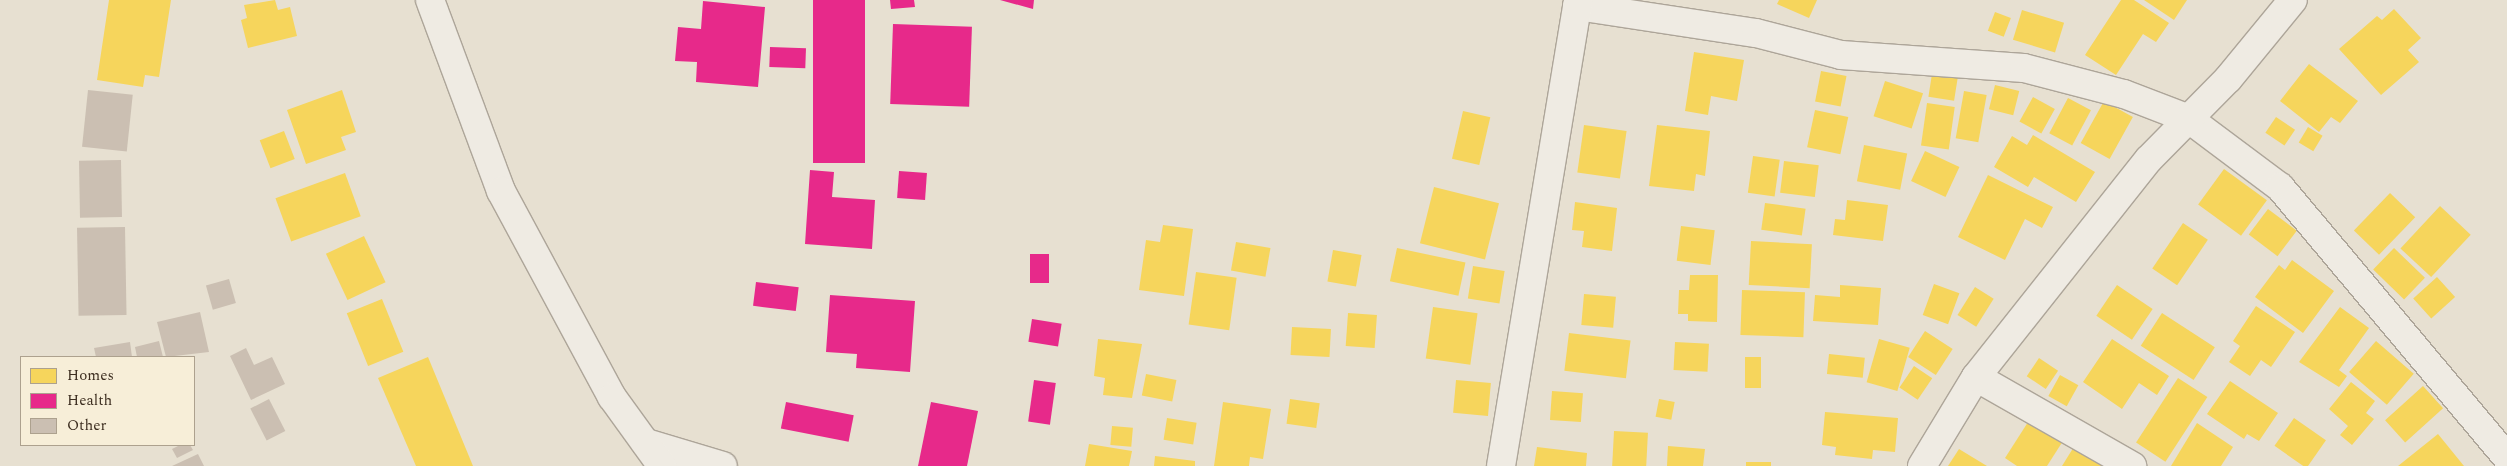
<!DOCTYPE html>
<html>
<head>
<meta charset="utf-8">
<style>
	body { margin:0 }
	#map { position:relative; width:2507px; height:466px; overflow:hidden; background:#e7e0d1; font-family:Spectral,serif }
	div>[style] { position:absolute }
	.homes>* { inset:0; background:#f6d55c; transform-origin:0 0 }
	.health>* { inset:0; background:#e7298a; transform-origin:0 0 }
	.building>* { inset:0; background:#cbbfb2; transform-origin:0 0 }
	.roads { filter:drop-shadow(1px 0 #ada599) drop-shadow(-1px 0 #ada599) drop-shadow(0 1px #ada599) drop-shadow(0 -1px #ada599) }
	.street>* { height:28px; margin:-14px; padding:0 14px; transform-origin:14px; border-radius:14px; background:#efebe3 }
	.secondary>* { height:28px; margin:-14px; padding:0 14px; transform-origin:14px; border-radius:14px; background:#efebe3 }
	span { translate:-50% -50%; white-space:nowrap; text-align:center; line-height:1.15; -webkit-text-stroke:5px #f7eed8; paint-order:stroke }
	.legend { position:absolute; left:20px; top:356px; width:175px; height:90px; box-sizing:border-box; background:#f7eed8; border:1px solid #ada18e; margin:0; padding:6px 9px; list-style:none; font-size:15px; color:#3d2e20 }
	.legend li { display:flex; align-items:center; gap:10px; height:25px }
	.legend b { width:25px; border:1px solid #ada18e }
</style>
</head>
<body>
<div id="map">
	<div class="homes">
		<i style="clip-path:polygon(109px 0,171px 0,159px 77px,145px 75px,143px 87px,97px 80px)"></i>
		<i style="clip-path:polygon(275px 0,278px 10px,290px 7px,297px 36px,248px 48px,241px 20px,247px 18px,244px 5px)"></i>
		<i style="clip-path:polygon(1779px 0,1817px 0,1809px 18px,1777px 4px)"></i>
		<i style="clip-path:polygon(2121px 0,2134px 0,2169px 23px,2156px 42px,2143px 34px,2116px 75px,2085px 55px)"></i>
		<i style="clip-path:polygon(2144px 0,2187px 0,2174px 20px)"></i>
		<i style="clip-path:polygon(2394px 9px,2421px 38px,2408px 50px,2419px 62px,2381px 95px,2339px 49px,2377px 16px,2382px 20px)"></i>
		<i style="left:2022px;top:10px;width:44px;height:31px;rotate:17deg"></i>
		<i style="left:1995px;top:12px;width:17px;height:20px;rotate:21deg"></i>
		<i style="clip-path:polygon(1694px 52px,1744px 60px,1737px 101px,1711px 96px,1708px 115px,1685px 111px)"></i>
		<i style="clip-path:polygon(2309px 64px,2358px 101px,2340px 123px,2331px 117px,2319px 132px,2280px 101px)"></i>
		<i style="left:1821px;top:71px;width:26px;height:31px;rotate:11deg"></i>
		<i style="left:1932px;top:74px;width:26px;height:23px;rotate:9deg"></i>
		<i style="left:1885px;top:81px;width:40px;height:37px;rotate:18deg"></i>
		<i style="left:1995px;top:85px;width:25px;height:25px;rotate:14deg"></i>
		<i style="clip-path:polygon(342px 90px,356px 132px,341px 137px,346px 150px,306px 164px,287px 110px)"></i>
		<i style="left:1964px;top:91px;width:23px;height:48px;rotate:10deg"></i>
		<i style="left:2033px;top:97px;width:25px;height:28px;rotate:29deg"></i>
		<i style="left:2068px;top:98px;width:26px;height:40px;rotate:28deg"></i>
		<i style="left:2104px;top:101px;width:33px;height:48px;rotate:29deg"></i>
		<i style="left:1927px;top:103px;width:28px;height:43px;rotate:8deg"></i>
		<i style="left:1815px;top:110px;width:34px;height:38px;rotate:12deg"></i>
		<i style="left:1463px;top:111px;width:28px;height:49px;rotate:13deg"></i>
		<i style="left:2276px;top:117px;width:23px;height:19px;rotate:34deg"></i>
		<i style="left:1584px;top:125px;width:43px;height:48px;rotate:8deg"></i>
		<i style="clip-path:polygon(1657px 125px,1710px 131px,1705px 176px,1696px 174px,1694px 191px,1649px 186px)"></i>
		<i style="left:2308px;top:127px;width:17px;height:18px;rotate:31deg"></i>
		<i style="left:284px;top:131px;width:30px;height:26px;rotate:69deg"></i>
		<i style="clip-path:polygon(2033px 135px,2095px 172px,2076px 202px,2034px 177px,2028px 187px,1994px 167px,2012px 136px,2027px 145px)"></i>
		<i style="left:1864px;top:145px;width:44px;height:37px;rotate:11deg"></i>
		<i style="left:1925px;top:151px;width:38px;height:33px;rotate:25deg"></i>
		<i style="left:1753px;top:156px;width:27px;height:37px;rotate:8deg"></i>
		<i style="left:1784px;top:161px;width:35px;height:32px;rotate:7deg"></i>
		<i style="left:2224px;top:169px;width:53px;height:44px;rotate:36deg"></i>
		<i style="left:345px;top:173px;width:46px;height:74px;rotate:70deg"></i>
		<i style="clip-path:polygon(1988px 175px,2053px 207px,2042px 228px,2025px 219px,2005px 260px,1958px 237px)"></i>
		<i style="left:1434px;top:187px;width:67px;height:58px;rotate:14deg"></i>
		<i style="left:2390px;top:193px;width:35px;height:52px;rotate:44deg"></i>
		<i style="clip-path:polygon(1847px 200px,1888px 205px,1883px 241px,1833px 235px,1835px 219px,1845px 220px)"></i>
		<i style="clip-path:polygon(1575px 202px,1617px 208px,1612px 251px,1582px 247px,1584px 231px,1572px 230px)"></i>
		<i style="left:1765px;top:203px;width:41px;height:27px;rotate:8deg"></i>
		<i style="left:2440px;top:206px;width:42px;height:58px;rotate:43deg"></i>
		<i style="left:2268px;top:209px;width:36px;height:32px;rotate:37deg"></i>
		<i style="left:2183px;top:223px;width:30px;height:55px;rotate:34deg"></i>
		<i style="clip-path:polygon(1163px 225px,1193px 229px,1184px 296px,1139px 290px,1146px 240px,1160px 242px)"></i>
		<i style="left:1681px;top:226px;width:34px;height:35px;rotate:7deg"></i>
		<i style="left:364px;top:236px;width:51px;height:42px;rotate:65deg"></i>
		<i style="left:1751px;top:241px;width:61px;height:44px;rotate:3deg"></i>
		<i style="left:1236px;top:242px;width:35px;height:29px;rotate:10deg"></i>
		<i style="left:1397px;top:248px;width:70px;height:34px;rotate:12deg"></i>
		<i style="left:2394px;top:248px;width:43px;height:30px;rotate:44deg"></i>
		<i style="left:1333px;top:250px;width:29px;height:32px;rotate:10deg"></i>
		<i style="clip-path:polygon(2292px 260px,2334px 291px,2303px 333px,2255px 297px,2279px 265px,2285px 270px)"></i>
		<i style="left:1473px;top:266px;width:32px;height:33px;rotate:9deg"></i>
		<i style="left:1196px;top:272px;width:41px;height:53px;rotate:8deg"></i>
		<i style="clip-path:polygon(1690px 275px,1718px 275px,1717px 322px,1688px 321px,1688px 314px,1678px 314px,1679px 290px,1689px 290px)"></i>
		<i style="left:2437px;top:277px;width:27px;height:32px;rotate:48deg"></i>
		<i style="left:1934px;top:284px;width:27px;height:33px;rotate:20deg"></i>
		<i style="clip-path:polygon(1840px 285px,1881px 288px,1878px 325px,1813px 321px,1815px 295px,1840px 297px)"></i>
		<i style="left:2117px;top:285px;width:43px;height:37px;rotate:34deg"></i>
		<i style="left:1975px;top:287px;width:22px;height:33px;rotate:32deg"></i>
		<i style="left:1742px;top:290px;width:63px;height:45px;rotate:2deg"></i>
		<i style="left:1584px;top:294px;width:32px;height:31px;rotate:5deg"></i>
		<i style="left:382px;top:299px;width:57px;height:38px;rotate:68deg"></i>
		<i style="clip-path:polygon(2256px 306px,2295px 332px,2271px 367px,2261px 360px,2250px 376px,2229px 362px,2240px 346px,2233px 341px)"></i>
		<i style="left:1433px;top:307px;width:45px;height:52px;rotate:8deg"></i>
		<i style="clip-path:polygon(2340px 307px,2369px 328px,2339px 370px,2347px 376px,2339px 387px,2299px 362px)"></i>
		<i style="left:1348px;top:313px;width:29px;height:33px;rotate:4deg"></i>
		<i style="left:2162px;top:313px;width:63px;height:39px;rotate:33deg"></i>
		<i style="left:1292px;top:327px;width:39px;height:28px;rotate:3deg"></i>
		<i style="left:1925px;top:331px;width:33px;height:31px;rotate:33deg"></i>
		<i style="left:1569px;top:333px;width:62px;height:38px;rotate:7deg"></i>
		<i style="clip-path:polygon(1098px 339px,1142px 344px,1132px 398px,1103px 395px,1105px 378px,1094px 376px)"></i>
		<i style="left:1879px;top:339px;width:32px;height:45px;rotate:16deg"></i>
		<i style="clip-path:polygon(2112px 339px,2169px 376px,2157px 395px,2139px 383px,2122px 409px,2083px 382px)"></i>
		<i style="left:2376px;top:341px;width:50px;height:41px;rotate:41deg"></i>
		<i style="left:1675px;top:342px;width:34px;height:28px;rotate:3deg"></i>
		<i style="left:1829px;top:354px;width:36px;height:20px;rotate:6deg"></i>
		<i style="clip-path:polygon(428px 357px,473px 466px,416px 466px,378px 378px)"></i>
		<i style="left:1745px;top:357px;width:16px;height:31px"></i>
		<i style="left:2039px;top:358px;width:23px;height:22px;rotate:34deg"></i>
		<i style="left:1914px;top:366px;width:22px;height:26px;rotate:34deg"></i>
		<i style="left:1146px;top:374px;width:31px;height:22px;rotate:11deg"></i>
		<i style="left:2060px;top:375px;width:21px;height:24px;rotate:29deg"></i>
		<i style="left:2178px;top:378px;width:35px;height:77px;rotate:33deg"></i>
		<i style="left:1456px;top:380px;width:35px;height:33px;rotate:5deg"></i>
		<i style="clip-path:polygon(2230px 381px,2278px 413px,2259px 441px,2247px 434px,2244px 439px,2207px 414px)"></i>
		<i style="clip-path:polygon(2351px 382px,2375px 401px,2366px 413px,2374px 419px,2352px 445px,2340px 435px,2348px 426px,2329px 409px)"></i>
		<i style="left:2423px;top:386px;width:30px;height:51px;rotate:48deg"></i>
		<i style="left:1552px;top:391px;width:31px;height:29px;rotate:4deg"></i>
		<i style="left:1290px;top:399px;width:30px;height:25px;rotate:8deg"></i>
		<i style="left:1659px;top:399px;width:16px;height:18px;rotate:11deg"></i>
		<i style="clip-path:polygon(1223px 402px,1271px 409px,1263px 459px,1250px 457px,1249px 466px,1214px 466px)"></i>
		<i style="clip-path:polygon(1825px 412px,1898px 418px,1895px 452px,1873px 450px,1872px 459px,1835px 455px,1836px 447px,1822px 445px)"></i>
		<i style="left:1167px;top:418px;width:30px;height:22px;rotate:9deg"></i>
		<i style="left:2294px;top:418px;width:39px;height:34px;rotate:35deg"></i>
		<i style="clip-path:polygon(2030px 419px,2063px 441px,2047px 466px,2017px 466px,2005px 458px)"></i>
		<i style="clip-path:polygon(2197px 423px,2233px 447px,2221px 466px,2171px 466px)"></i>
		<i style="left:1112px;top:426px;width:21px;height:19px;rotate:5deg"></i>
		<i style="left:1614px;top:431px;width:34px;height:35px;rotate:3deg"></i>
		<i style="clip-path:polygon(2438px 434px,2464px 466px,2398px 466px)"></i>
		<i style="clip-path:polygon(1089px 444px,1132px 451px,1129px 466px,1085px 466px)"></i>
		<i style="clip-path:polygon(2075px 445px,2107px 466px,2062px 466px)"></i>
		<i style="clip-path:polygon(1668px 446px,1705px 449px,1703px 466px,1667px 466px)"></i>
		<i style="clip-path:polygon(1537px 447px,1587px 453px,1586px 466px,1534px 466px)"></i>
		<i style="clip-path:polygon(1959px 449px,1987px 466px,1948px 466px)"></i>
		<i style="clip-path:polygon(1155px 456px,1195px 461px,1195px 466px,1154px 466px)"></i>
		<i style="left:1746px;top:462px;width:25px;height:4px"></i>
	</div>
	<div class="health">
		<i style="left:813px;top:0;width:52px;height:163px"></i>
		<i style="clip-path:polygon(890px 0,914px 0,915px 7px,891px 9px)"></i>
		<i style="clip-path:polygon(1000px 0,1034px 0,1033px 9px)"></i>
		<i style="clip-path:polygon(703px 1px,765px 7px,758px 87px,696px 82px,697px 62px,675px 61px,678px 27px,701px 29px)"></i>
		<i style="left:893px;top:24px;width:79px;height:80px;rotate:2deg"></i>
		<i style="left:770px;top:47px;width:36px;height:20px;rotate:2deg"></i>
		<i style="clip-path:polygon(810px 170px,834px 172px,832px 197px,875px 200px,872px 249px,805px 244px)"></i>
		<i style="left:899px;top:171px;width:28px;height:27px;rotate:4deg"></i>
		<i style="left:1030px;top:254px;width:19px;height:29px"></i>
		<i style="left:756px;top:282px;width:43px;height:24px;rotate:7deg"></i>
		<i style="clip-path:polygon(830px 295px,915px 301px,910px 372px,856px 368px,857px 354px,826px 352px)"></i>
		<i style="left:1032px;top:319px;width:30px;height:23px;rotate:9deg"></i>
		<i style="left:1034px;top:380px;width:22px;height:42px;rotate:8deg"></i>
		<i style="left:786px;top:402px;width:69px;height:27px;rotate:11deg"></i>
		<i style="clip-path:polygon(931px 402px,978px 411px,967px 466px,918px 466px)"></i>
	</div>
	<div class="building">
		<i style="left:88px;top:90px;width:45px;height:57px;rotate:6deg"></i>
		<i style="left:121px;top:160px;width:57px;height:42px;rotate:89deg"></i>
		<i style="left:125px;top:227px;width:88px;height:48px;rotate:89deg"></i>
		<i style="left:229px;top:279px;width:25px;height:24px;rotate:74deg"></i>
		<i style="clip-path:polygon(200px 312px,209px 352px,166px 357px,157px 322px)"></i>
		<i style="clip-path:polygon(159px 341px,163px 357px,137px 357px,135px 347px)"></i>
		<i style="clip-path:polygon(130px 342px,132px 357px,96px 357px,94px 348px)"></i>
		<i style="clip-path:polygon(246px 348px,254px 365px,272px 357px,285px 384px,251px 400px,230px 356px)"></i>
		<i style="left:269px;top:399px;width:36px;height:21px;rotate:63deg"></i>
		<i style="clip-path:polygon(180px 445px,190px 445px,193px 450px,177px 458px,172px 449px)"></i>
		<i style="clip-path:polygon(198px 454px,204px 466px,172px 466px)"></i>
	</div>
	<div class="roads">
		<div class="street">
			<i style="left:1577px;top:6px;width:181px;rotate:8.6deg"></i>
			<i style="left:1756px;top:33px;width:88px;rotate:14.5deg"></i>
			<i style="left:1841px;top:55px;width:183px;rotate:4.1deg"></i>
			<i style="left:2024px;top:68px;width:103px;rotate:14.6deg"></i>
			<i style="left:2124px;top:94px;width:70px;rotate:21deg"></i>
			<i style="left:2189px;top:119px;width:114px;rotate:36.8deg"></i>
			<i style="left:2280px;top:187px;width:354px;rotate:50deg"></i>
			<i style="left:1976px;top:377px;width:180px;rotate:29.7deg"></i>
			<i style="left:646px;top:443px;width:80px;rotate:16.6deg"></i>
			<i style="left:1501px;top:466px;width:472px;rotate:-80.6deg"></i>
			<i style="left:1922px;top:466px;width:104px;rotate:-58.8deg"></i>
			<i style="left:1976px;top:377px;width:278px;rotate:-51.6deg"></i>
			<i style="left:2149px;top:159px;width:112px;rotate:-45.4deg"></i>
			<i style="left:2228px;top:79px;width:102px;rotate:-50.6deg"></i>
		</div>
		<div class="secondary">
			<i style="left:430px;top:0;width:204px;rotate:69.6deg"></i>
			<i style="left:501px;top:191px;width:234px;rotate:61.7deg"></i>
			<i style="left:612px;top:397px;width:85px;rotate:54.1deg"></i>
		</div>
	</div>
	<ul class="legend">
	<li><b style="height:14px;background:#f6d55c"></b>Homes</li>
	<li><b style="height:14px;background:#e7298a"></b>Health</li>
	<li><b style="height:14px;background:#cbbfb2"></b>Other</li>
	</ul>
</div>
</body>
</html>
